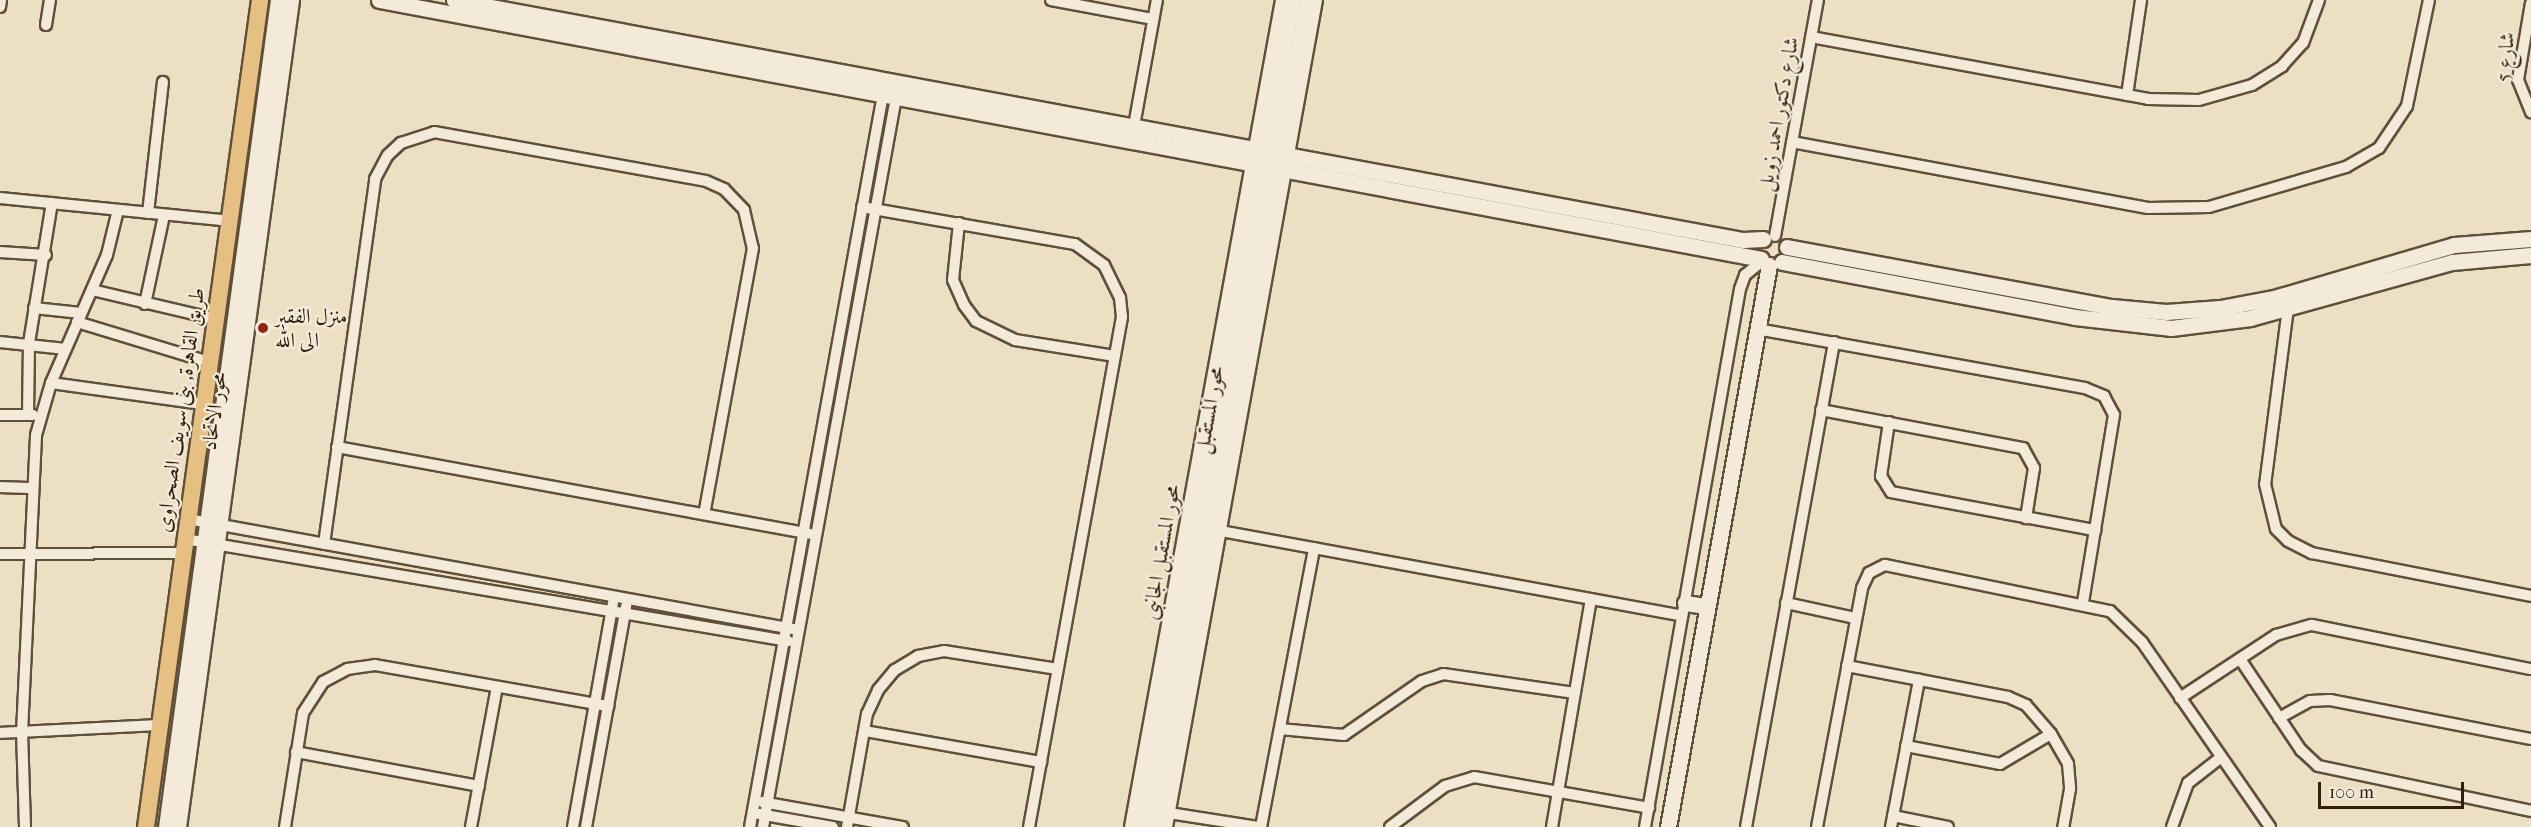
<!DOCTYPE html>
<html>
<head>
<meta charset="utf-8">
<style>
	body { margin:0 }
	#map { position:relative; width:2531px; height:827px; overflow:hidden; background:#ecdfc4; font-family:"IM FELL French Canon",Amiri,serif }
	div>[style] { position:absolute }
	.roads { filter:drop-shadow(2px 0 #604f39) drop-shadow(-2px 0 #604f39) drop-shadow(0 2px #604f39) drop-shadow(0 -2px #604f39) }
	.street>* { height:10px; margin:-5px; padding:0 5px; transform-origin:5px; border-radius:5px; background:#f3ead9 }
	.secondary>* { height:15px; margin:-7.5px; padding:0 7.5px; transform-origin:7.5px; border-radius:7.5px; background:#f3ead9 }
	.primary>* { height:16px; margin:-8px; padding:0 8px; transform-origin:8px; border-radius:8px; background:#e6c082 }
	.dots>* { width:16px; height:16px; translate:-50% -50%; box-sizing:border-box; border:3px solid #f3ead9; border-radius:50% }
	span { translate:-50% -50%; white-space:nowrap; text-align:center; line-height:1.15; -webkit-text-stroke:4.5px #f3ead9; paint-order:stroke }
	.street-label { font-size:21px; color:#321f0b }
	.poi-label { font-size:21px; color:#321f0b }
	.left { translate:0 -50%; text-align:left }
	.scale { position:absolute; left:2318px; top:782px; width:146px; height:27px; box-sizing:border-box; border:3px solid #321f0b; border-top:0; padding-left:8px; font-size:18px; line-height:21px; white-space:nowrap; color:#321f0b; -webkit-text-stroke:4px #f3ead9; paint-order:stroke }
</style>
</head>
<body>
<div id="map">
	<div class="roads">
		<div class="street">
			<i style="left:1051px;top:0;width:104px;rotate:10.6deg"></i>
			<i style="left:2531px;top:3px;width:78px;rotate:99.6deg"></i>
			<i style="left:2518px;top:80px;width:35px;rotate:68deg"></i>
			<i style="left:0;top:7px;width:7px;rotate:-82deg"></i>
			<i style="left:46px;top:25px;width:25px;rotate:-81deg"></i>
			<i style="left:1811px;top:37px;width:343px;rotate:10.4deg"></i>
			<i style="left:2148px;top:99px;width:51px;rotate:1.1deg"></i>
			<i style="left:2199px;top:100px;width:55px;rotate:-15.8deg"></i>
			<i style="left:2252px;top:85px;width:36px;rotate:-32deg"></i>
			<i style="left:2282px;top:66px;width:31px;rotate:-48deg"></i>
			<i style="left:2303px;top:43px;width:46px;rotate:-69.6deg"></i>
			<i style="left:2127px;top:95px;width:96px;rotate:-81.6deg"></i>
			<i style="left:1134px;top:126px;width:128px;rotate:-79.7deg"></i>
			<i style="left:1792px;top:142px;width:362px;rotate:10.5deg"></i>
			<i style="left:2148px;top:208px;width:61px;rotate:-0.9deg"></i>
			<i style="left:2209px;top:207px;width:143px;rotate:-16.3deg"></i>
			<i style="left:2346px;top:167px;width:38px;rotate:-30deg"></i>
			<i style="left:2379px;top:148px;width:50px;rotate:-56.3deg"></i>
			<i style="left:2407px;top:106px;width:108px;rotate:-78.3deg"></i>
			<i style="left:0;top:198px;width:230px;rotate:5.7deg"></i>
			<i style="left:862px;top:207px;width:216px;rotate:9.9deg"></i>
			<i style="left:1075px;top:244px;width:36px;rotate:36deg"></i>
			<i style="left:1104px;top:265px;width:37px;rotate:64deg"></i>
			<i style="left:1120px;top:298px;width:19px;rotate:84deg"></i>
			<i style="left:1122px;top:317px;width:518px;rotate:100.33deg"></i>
			<i style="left:148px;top:213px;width:132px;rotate:-83.5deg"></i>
			<i style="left:959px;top:223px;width:57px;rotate:96deg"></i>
			<i style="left:953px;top:280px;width:27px;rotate:66deg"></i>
			<i style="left:964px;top:305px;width:20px;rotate:53deg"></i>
			<i style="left:976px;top:321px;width:43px;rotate:26deg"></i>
			<i style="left:1015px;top:340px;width:101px;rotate:9.1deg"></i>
			<i style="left:1775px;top:236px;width:240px;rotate:-79.7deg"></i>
			<i style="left:0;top:252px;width:46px;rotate:3.7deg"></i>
			<i style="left:92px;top:290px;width:126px;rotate:13.3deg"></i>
			<i style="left:145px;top:304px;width:91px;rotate:-77.9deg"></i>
			<i style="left:34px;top:308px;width:47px;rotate:6.1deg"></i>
			<i style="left:2288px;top:308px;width:177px;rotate:97.4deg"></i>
			<i style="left:2265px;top:484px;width:46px;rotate:76.3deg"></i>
			<i style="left:2276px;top:529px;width:17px;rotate:45deg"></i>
			<i style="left:2288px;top:541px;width:27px;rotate:27deg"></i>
			<i style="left:2312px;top:553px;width:223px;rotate:11.1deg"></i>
			<i style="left:77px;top:322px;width:138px;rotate:16.9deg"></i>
			<i style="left:1757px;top:329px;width:333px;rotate:10.2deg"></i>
			<i style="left:2085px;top:388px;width:21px;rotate:23deg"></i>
			<i style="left:2104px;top:396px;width:21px;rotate:62deg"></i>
			<i style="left:2114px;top:415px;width:190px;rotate:99.4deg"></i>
			<i style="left:0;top:342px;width:66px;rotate:6.1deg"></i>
			<i style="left:51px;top:383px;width:153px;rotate:7.9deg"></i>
			<i style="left:1821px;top:410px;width:206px;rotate:10.7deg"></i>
			<i style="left:2023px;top:448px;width:23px;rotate:61deg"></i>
			<i style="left:2034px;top:468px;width:51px;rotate:99.1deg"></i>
			<i style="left:0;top:415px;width:33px"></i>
			<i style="left:28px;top:415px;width:72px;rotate:-89.2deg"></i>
			<i style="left:29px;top:343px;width:142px;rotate:-80.7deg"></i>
			<i style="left:1889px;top:422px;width:55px;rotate:98.4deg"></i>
			<i style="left:1881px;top:476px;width:19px;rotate:58deg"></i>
			<i style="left:1891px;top:492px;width:208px;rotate:10.6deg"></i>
			<i style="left:337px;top:447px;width:480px;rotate:10.4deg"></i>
			<i style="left:0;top:487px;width:32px;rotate:2deg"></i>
			<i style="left:188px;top:519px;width:615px;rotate:10.3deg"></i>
			<i style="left:1221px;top:531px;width:469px;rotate:10.4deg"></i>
			<i style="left:185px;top:539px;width:612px;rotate:9.6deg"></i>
			<i style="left:324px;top:544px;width:369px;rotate:-82deg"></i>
			<i style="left:375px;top:179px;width:27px;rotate:-62deg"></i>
			<i style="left:388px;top:155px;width:18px;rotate:-43deg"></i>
			<i style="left:401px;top:143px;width:35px;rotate:-18deg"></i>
			<i style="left:434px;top:132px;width:276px;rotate:10.2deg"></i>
			<i style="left:706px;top:181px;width:20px;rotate:24deg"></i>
			<i style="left:724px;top:189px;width:29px;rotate:46deg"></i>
			<i style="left:744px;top:210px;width:39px;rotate:77deg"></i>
			<i style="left:753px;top:248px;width:270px;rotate:100.4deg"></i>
			<i style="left:0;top:554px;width:183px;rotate:-0.3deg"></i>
			<i style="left:1786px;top:603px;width:71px;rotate:12.3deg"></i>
			<i style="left:2240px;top:659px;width:110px;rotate:56.2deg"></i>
			<i style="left:2301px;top:750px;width:23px;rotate:43deg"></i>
			<i style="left:2318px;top:766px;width:218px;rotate:11.9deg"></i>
			<i style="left:1847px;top:666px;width:164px;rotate:10.9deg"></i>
			<i style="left:2008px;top:697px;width:20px;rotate:24deg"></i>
			<i style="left:2026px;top:705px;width:38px;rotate:49deg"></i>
			<i style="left:2051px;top:734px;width:34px;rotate:60deg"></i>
			<i style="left:2068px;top:764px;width:25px;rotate:85deg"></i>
			<i style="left:2070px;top:789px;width:39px;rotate:100deg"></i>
			<i style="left:2180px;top:698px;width:115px;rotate:-33.3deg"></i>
			<i style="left:2276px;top:635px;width:37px;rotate:-16deg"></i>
			<i style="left:2312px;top:625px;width:223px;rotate:11.4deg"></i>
			<i style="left:2279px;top:718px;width:35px;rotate:-29deg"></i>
			<i style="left:2310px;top:701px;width:20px;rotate:-3deg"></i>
			<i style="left:2330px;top:700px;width:205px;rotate:11deg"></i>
			<i style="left:1280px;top:729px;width:64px;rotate:5.4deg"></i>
			<i style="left:1344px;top:735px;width:95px;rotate:-34.7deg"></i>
			<i style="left:1422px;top:681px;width:22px;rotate:-18deg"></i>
			<i style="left:1443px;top:674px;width:133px;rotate:8.2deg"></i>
			<i style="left:865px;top:731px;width:179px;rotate:10deg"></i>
			<i style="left:0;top:733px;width:159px;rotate:-2.9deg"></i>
			<i style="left:1906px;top:746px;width:96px;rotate:10.8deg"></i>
			<i style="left:2000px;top:764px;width:59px;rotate:-30.5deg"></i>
			<i style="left:296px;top:752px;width:186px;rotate:10.5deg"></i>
			<i style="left:762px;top:802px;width:143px;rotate:10.1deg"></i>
			<i style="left:1169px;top:813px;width:90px;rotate:8.9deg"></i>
			<i style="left:759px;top:814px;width:75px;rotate:10deg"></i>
			<i style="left:1893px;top:816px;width:56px;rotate:11.3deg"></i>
			<i style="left:25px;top:827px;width:94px;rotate:-91.8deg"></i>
			<i style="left:22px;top:733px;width:298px;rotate:-87.3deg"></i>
			<i style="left:36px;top:435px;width:54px;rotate:-73.9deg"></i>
			<i style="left:51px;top:383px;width:140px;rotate:-66.4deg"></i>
			<i style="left:107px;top:255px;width:46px;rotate:-76.3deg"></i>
			<i style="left:285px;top:827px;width:115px;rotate:-81deg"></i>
			<i style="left:303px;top:713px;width:37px;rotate:-57deg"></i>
			<i style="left:323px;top:682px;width:27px;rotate:-28deg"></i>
			<i style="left:347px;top:669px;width:28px;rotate:-8deg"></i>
			<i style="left:375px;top:665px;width:237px;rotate:10deg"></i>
			<i style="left:471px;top:827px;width:142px;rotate:-79.5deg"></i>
			<i style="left:573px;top:827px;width:228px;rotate:-79.9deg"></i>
			<i style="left:586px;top:827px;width:225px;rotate:-79.7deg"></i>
			<i style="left:750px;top:827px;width:750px;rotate:-79.71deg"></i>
			<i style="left:763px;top:827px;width:747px;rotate:-79.67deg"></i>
			<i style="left:847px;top:827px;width:115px;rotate:-80deg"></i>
			<i style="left:867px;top:714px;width:26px;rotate:-65deg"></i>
			<i style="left:878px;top:690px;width:26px;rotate:-50deg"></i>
			<i style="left:895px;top:670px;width:27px;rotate:-31deg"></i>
			<i style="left:918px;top:656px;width:26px;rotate:-11deg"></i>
			<i style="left:944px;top:651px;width:115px;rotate:9deg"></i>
			<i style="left:1130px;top:827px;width:841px;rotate:-79.65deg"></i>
			<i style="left:1167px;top:827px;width:840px;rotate:-79.72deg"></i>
			<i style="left:1261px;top:827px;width:284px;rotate:-79.2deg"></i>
			<i style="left:1390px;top:827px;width:69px;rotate:-36.7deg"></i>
			<i style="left:1445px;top:786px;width:30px;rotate:-17deg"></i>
			<i style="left:1474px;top:777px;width:178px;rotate:10deg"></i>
			<i style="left:1552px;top:827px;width:231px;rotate:-80.3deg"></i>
			<i style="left:1645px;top:827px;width:546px;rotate:-79.99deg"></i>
			<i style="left:1740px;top:289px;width:15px;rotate:-70deg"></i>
			<i style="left:1745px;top:275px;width:22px;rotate:-39deg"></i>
			<i style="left:1746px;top:827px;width:493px;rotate:-79.7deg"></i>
			<i style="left:1817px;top:827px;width:243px;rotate:-79.3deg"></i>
			<i style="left:1862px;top:588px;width:17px;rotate:-65deg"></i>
			<i style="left:1869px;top:573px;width:18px;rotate:-27deg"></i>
			<i style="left:1885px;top:565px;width:230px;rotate:11.6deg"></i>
			<i style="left:2110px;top:611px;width:45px;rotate:44.1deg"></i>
			<i style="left:2142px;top:642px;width:225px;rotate:55.3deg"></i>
			<i style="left:1891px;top:827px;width:150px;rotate:-79.2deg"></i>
			<i style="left:2172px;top:827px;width:47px;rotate:-70deg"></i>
			<i style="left:2188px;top:783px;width:39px;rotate:-38deg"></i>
		</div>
		<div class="secondary">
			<i style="left:379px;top:0;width:1406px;rotate:10.61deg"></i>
			<i style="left:454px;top:0;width:1311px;rotate:10.55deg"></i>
			<i style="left:1743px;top:240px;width:20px;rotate:-3deg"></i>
			<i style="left:1787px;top:247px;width:330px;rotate:10.5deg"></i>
			<i style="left:2112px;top:307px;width:54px;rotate:5.3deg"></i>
			<i style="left:2166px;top:312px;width:54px;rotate:-4.2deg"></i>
			<i style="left:2220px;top:308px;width:55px;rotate:-10.5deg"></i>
			<i style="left:2274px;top:298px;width:188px;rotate:-16.4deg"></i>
			<i style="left:2454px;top:245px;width:77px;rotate:-4.5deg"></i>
			<i style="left:1782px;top:262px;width:298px;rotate:10.6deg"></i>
			<i style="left:2075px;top:317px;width:97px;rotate:6.5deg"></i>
			<i style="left:2171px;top:328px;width:80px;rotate:-7.2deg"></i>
			<i style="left:2250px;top:318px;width:210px;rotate:-15.5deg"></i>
			<i style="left:2452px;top:262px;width:79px;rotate:-5.1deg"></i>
			<i style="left:1685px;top:603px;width:22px;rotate:8deg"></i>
			<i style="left:166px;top:827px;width:835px;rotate:-82.29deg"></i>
			<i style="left:178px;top:827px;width:835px;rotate:-82.22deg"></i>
			<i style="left:1141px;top:827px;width:841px;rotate:-79.65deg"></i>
			<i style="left:1155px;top:827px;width:841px;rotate:-79.59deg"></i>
			<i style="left:1668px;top:827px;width:571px;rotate:-79.81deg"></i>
		</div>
		<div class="primary">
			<i style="left:146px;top:827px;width:835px;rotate:-82.15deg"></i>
		</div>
	</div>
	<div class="dots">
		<i style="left:263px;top:328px;background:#8f2418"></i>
	</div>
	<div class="street-label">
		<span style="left:2505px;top:57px;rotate:-85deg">شارع 5</span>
		<span style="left:1778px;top:114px;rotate:-80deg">شارع دكتور احمد زويل</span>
		<span style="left:180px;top:410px;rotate:-82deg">طريق القاهرة, بنى سويف الصحراوى</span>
		<span style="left:1209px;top:410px;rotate:-80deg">محور المستقبل</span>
		<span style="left:214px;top:411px;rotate:-82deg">محور الاتحاد</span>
		<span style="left:1161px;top:552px;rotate:-80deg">محور المستقبل الجانبى</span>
	</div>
	<div class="poi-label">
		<span class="left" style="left:275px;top:328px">منزل الفقير<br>الى الله</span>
	</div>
	<div class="scale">100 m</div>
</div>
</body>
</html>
